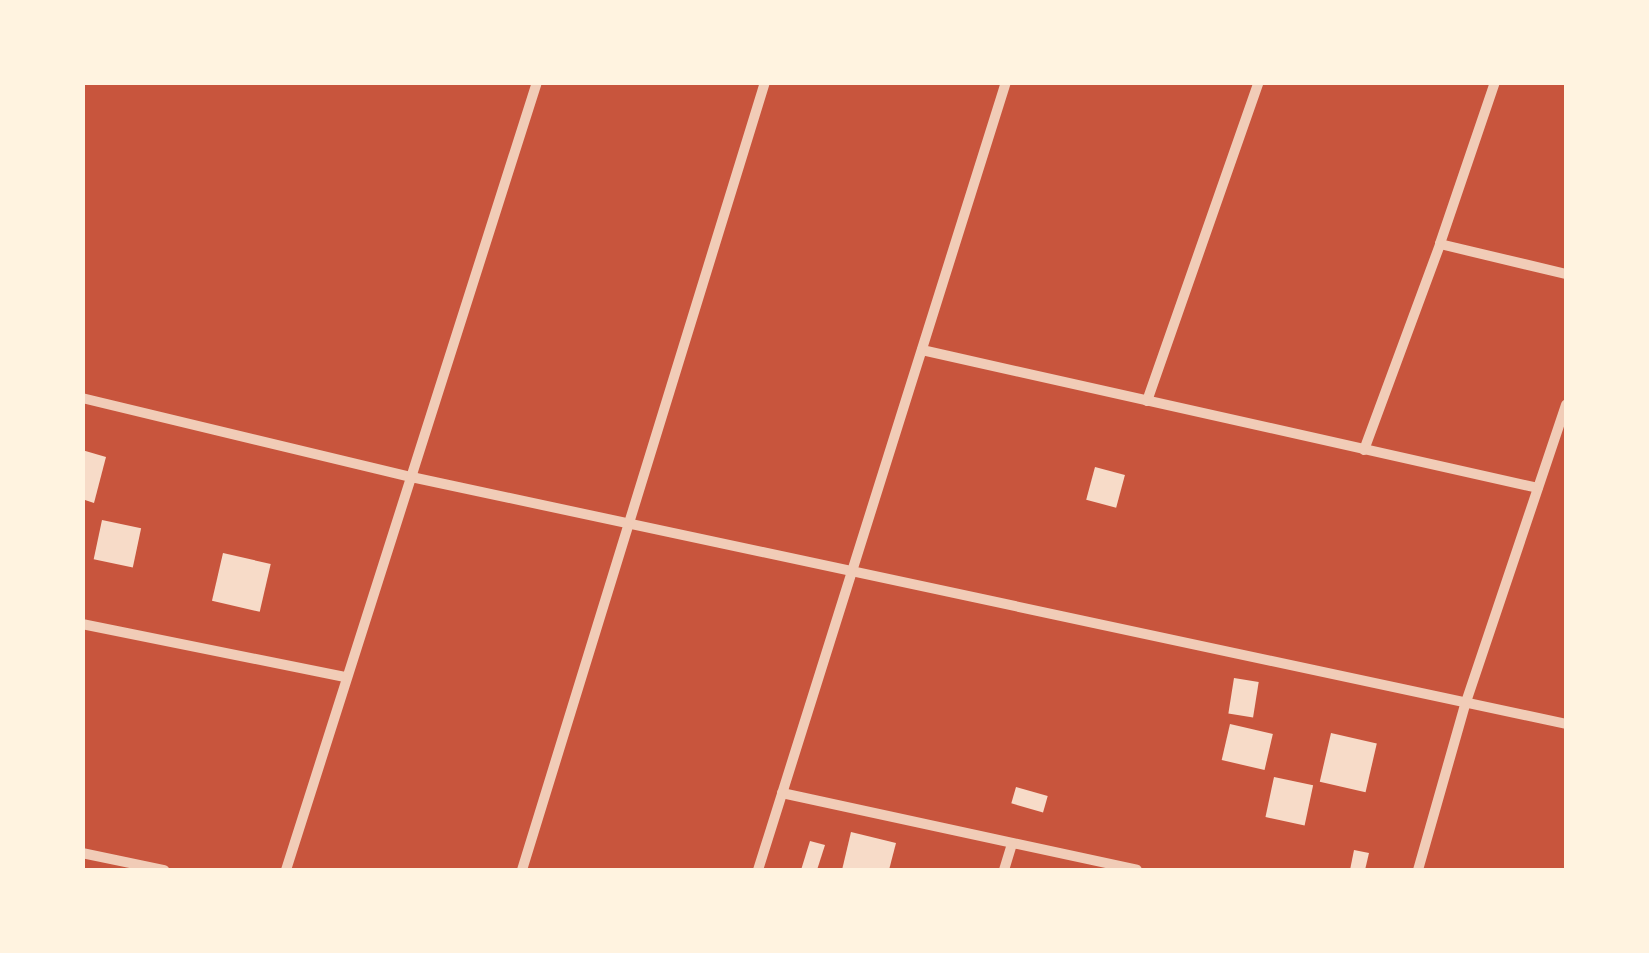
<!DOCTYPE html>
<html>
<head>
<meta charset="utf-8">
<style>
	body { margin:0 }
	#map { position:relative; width:1649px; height:953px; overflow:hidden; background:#c8553d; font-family:"Nunito Sans",sans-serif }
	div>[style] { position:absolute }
	.building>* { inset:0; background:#f7dbc8; transform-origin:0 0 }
	.minor>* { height:10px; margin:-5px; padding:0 5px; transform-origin:5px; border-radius:5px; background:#f1ccb7 }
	span { translate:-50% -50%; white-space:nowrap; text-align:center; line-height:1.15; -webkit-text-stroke:9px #fff3e0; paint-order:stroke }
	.frame { position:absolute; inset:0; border:85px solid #fff3e0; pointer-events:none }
</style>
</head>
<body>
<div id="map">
	<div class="building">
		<i style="clip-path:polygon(82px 450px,106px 457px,94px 503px,82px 499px)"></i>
		<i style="left:1095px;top:467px;width:31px;height:34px;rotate:15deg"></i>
		<i style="left:102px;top:520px;width:40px;height:40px;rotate:12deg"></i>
		<i style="left:223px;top:553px;width:49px;height:49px;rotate:13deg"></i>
		<i style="left:1234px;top:678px;width:25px;height:36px;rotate:9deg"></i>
		<i style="left:1230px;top:724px;width:44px;height:37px;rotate:13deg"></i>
		<i style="left:1331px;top:733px;width:47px;height:50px;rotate:13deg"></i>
		<i style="left:1274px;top:777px;width:40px;height:41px;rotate:12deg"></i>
		<i style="left:1016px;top:787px;width:33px;height:17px;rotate:16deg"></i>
		<i style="clip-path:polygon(851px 832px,896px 843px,889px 870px,842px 870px)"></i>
		<i style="clip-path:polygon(810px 841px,825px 845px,817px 870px,801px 870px)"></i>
		<i style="clip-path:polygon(1354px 850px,1369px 853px,1365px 870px,1350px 870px)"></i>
	</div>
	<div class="minor">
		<i style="left:1495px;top:82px;width:171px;rotate:108.8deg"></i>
		<i style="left:1440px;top:244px;width:130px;rotate:13.4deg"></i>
		<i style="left:922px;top:350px;width:631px;rotate:12.63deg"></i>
		<i style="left:82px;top:398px;width:343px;rotate:13.5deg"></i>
		<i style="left:416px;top:478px;width:1176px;rotate:12.07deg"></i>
		<i style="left:1147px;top:401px;width:338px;rotate:-70.7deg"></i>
		<i style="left:1364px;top:450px;width:220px;rotate:-69.7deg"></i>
		<i style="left:82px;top:624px;width:267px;rotate:11.4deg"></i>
		<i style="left:782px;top:793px;width:363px;rotate:12.2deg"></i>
		<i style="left:82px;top:853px;width:84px;rotate:11.7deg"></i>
		<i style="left:286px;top:870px;width:827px;rotate:-72.33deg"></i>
		<i style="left:522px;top:870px;width:825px;rotate:-72.86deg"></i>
		<i style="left:758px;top:870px;width:826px;rotate:-72.53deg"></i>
		<i style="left:1004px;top:870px;width:28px;rotate:-73deg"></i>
		<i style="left:1418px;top:870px;width:175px;rotate:-74.1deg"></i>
		<i style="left:1466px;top:702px;width:314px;rotate:-71.4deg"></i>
	</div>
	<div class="frame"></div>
</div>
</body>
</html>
